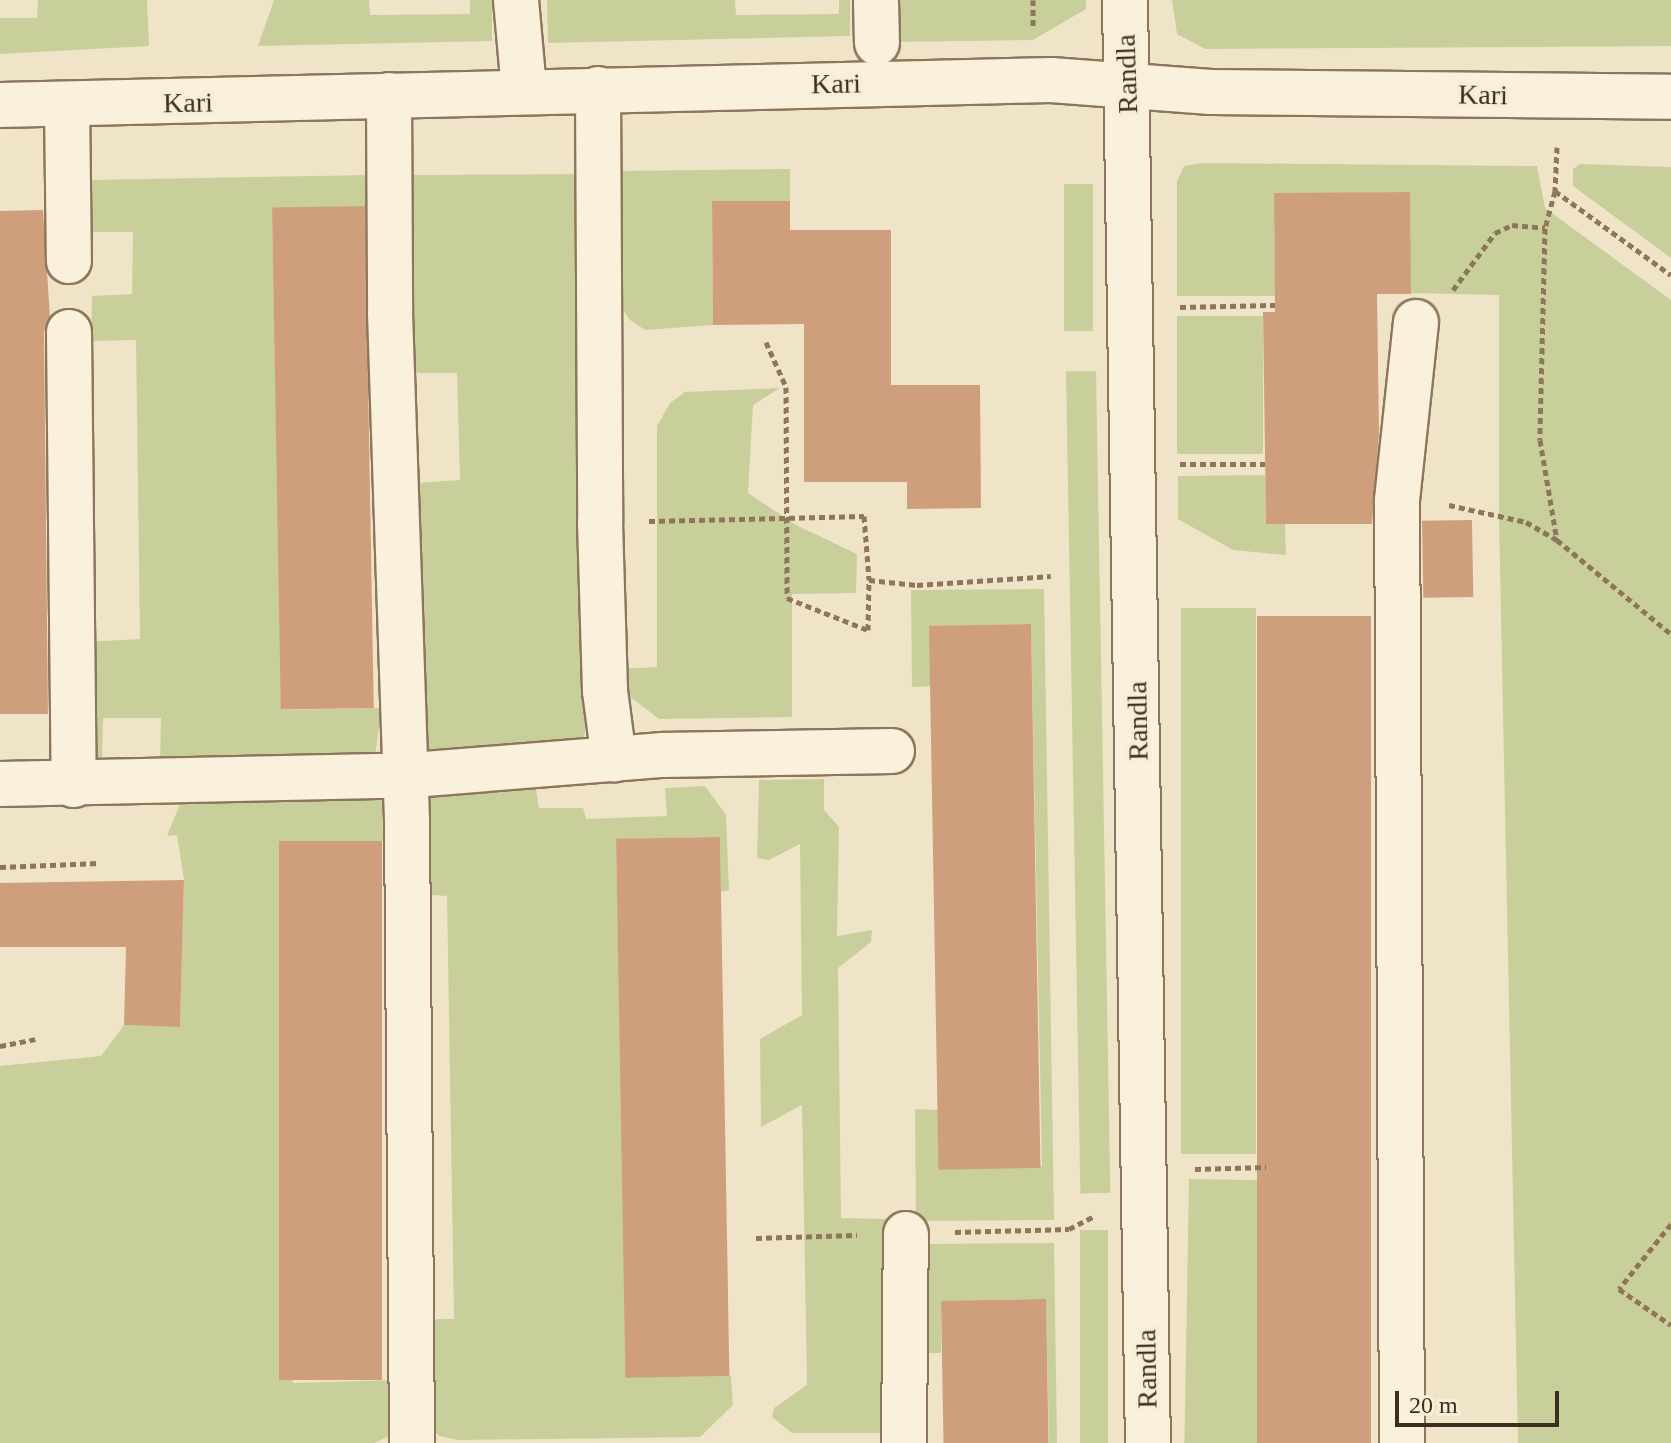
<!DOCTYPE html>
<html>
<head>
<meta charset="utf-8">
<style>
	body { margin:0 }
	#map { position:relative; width:1671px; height:1443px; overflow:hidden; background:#f0e4c8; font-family:Georgia,serif }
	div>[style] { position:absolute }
	.green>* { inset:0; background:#c9cf9b; transform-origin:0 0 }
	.building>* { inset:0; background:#cf9f7d; transform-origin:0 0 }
	.path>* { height:5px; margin-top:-2.5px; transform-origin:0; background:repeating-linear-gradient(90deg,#8d765c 0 6px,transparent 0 10px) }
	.roads { filter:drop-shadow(2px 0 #8d765c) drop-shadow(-2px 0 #8d765c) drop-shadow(0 2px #8d765c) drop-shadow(0 -2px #8d765c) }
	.minor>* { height:44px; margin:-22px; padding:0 22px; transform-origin:22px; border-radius:22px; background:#faf1dc }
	span { translate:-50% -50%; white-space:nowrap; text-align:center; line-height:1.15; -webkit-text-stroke:8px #f7eed8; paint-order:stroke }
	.street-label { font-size:28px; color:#3d2e20 }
	.scale { position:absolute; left:1395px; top:1391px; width:164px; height:36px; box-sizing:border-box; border:4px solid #3d2e20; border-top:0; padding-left:10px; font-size:24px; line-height:28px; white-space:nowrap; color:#3d2e20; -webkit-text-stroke:6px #f7eed8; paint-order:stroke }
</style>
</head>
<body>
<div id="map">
	<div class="green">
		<i style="clip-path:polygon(38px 0,147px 0,149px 46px,0 54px,0 18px,37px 18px)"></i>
		<i style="clip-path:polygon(274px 0,369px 0,370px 15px,470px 14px,470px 0,492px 0,492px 41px,258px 46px)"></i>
		<i style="clip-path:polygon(547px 0,735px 0,736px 15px,839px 14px,839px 0,850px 0,850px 36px,548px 43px)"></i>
		<i style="clip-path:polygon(891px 0,1086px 0,1086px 9px,1033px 40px,891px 42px)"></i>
		<i style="clip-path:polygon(1172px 0,1671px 0,1671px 46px,1205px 49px,1177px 34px)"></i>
		<i style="clip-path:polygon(1202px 163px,1537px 166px,1545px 208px,1671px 300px,1671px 1443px,1518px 1443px,1499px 518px,1499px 295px,1411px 293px,1409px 192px,1274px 194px,1275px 296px,1177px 296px,1177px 181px,1184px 166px)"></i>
		<i style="clip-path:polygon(1580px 164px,1671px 167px,1671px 258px,1573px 186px,1573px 169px)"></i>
		<i style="clip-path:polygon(790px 169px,790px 201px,712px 201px,713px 325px,645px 330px,630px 320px,620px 305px,617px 171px)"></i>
		<i style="clip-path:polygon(580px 174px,585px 735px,573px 749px,420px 755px,417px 483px,460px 480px,457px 373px,414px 373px,412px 175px)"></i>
		<i style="clip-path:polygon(371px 175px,372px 206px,272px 209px,282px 710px,382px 708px,375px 755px,160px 759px,161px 718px,103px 718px,102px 761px,88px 747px,86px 642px,140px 639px,136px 340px,91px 341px,92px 296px,132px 294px,133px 232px,90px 232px,89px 180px)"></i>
		<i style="left:1064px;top:184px;width:29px;height:147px"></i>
		<i style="left:1177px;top:316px;width:86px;height:138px"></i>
		<i style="left:1096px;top:371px;width:822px;height:30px;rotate:89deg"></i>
		<i style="clip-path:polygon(780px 388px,753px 405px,748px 493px,796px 525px,857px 554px,856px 593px,792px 594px,792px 717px,659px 719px,624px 692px,621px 669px,657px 667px,657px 426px,670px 403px,685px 392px)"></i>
		<i style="clip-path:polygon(1265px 475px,1266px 524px,1285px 524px,1286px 555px,1233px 550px,1178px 519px,1178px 476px)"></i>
		<i style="clip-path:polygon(1044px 589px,1054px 1220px,916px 1221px,915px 1109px,939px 1110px,1042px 1167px,1031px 624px,930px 626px,931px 686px,912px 687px,911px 590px)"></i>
		<i style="left:1181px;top:608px;width:75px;height:546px"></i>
		<i style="clip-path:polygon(824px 779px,824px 810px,839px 827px,837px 936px,872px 930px,871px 942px,838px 968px,841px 1218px,887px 1219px,890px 1433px,792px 1433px,772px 1417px,774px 1408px,807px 1385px,802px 1105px,761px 1127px,760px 1039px,802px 1015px,800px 844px,769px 860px,757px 858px,759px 780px)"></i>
		<i style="clip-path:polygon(705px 786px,726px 815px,729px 890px,721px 892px,720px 837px,616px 839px,627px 1377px,731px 1376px,733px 1405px,700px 1437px,458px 1440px,439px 1436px,425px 1421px,426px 1330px,437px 1319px,454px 1319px,447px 896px,418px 894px,421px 802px,440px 790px,536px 789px,539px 808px,583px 808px,586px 819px,667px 816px,665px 788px)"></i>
		<i style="clip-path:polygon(382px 792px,383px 841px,279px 844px,293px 1383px,397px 1380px,390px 1436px,374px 1443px,0 1443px,0 1066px,101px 1056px,124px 1025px,180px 1026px,184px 880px,177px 835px,167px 836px,180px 804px,199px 795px)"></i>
		<i style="left:1189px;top:1179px;width:78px;height:264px;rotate:1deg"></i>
		<i style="left:1080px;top:1230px;width:28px;height:213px"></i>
		<i style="clip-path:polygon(1054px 1243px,1057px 1443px,1049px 1443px,1046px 1299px,941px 1301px,941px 1353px,918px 1353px,919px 1244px)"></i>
	</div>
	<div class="building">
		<i style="clip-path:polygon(1410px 192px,1411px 294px,1377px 294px,1379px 433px,1372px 524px,1266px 524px,1263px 312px,1275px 312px,1274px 193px)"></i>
		<i style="clip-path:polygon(712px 201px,790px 201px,790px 230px,891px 230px,891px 385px,980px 385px,981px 508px,907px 509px,907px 482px,804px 482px,804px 324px,713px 325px)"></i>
		<i style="left:365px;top:206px;width:502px;height:93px;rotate:89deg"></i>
		<i style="clip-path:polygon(43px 210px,50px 317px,44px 332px,48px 714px,0 714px,0 211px)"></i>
		<i style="left:1472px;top:520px;width:77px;height:50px;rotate:89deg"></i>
		<i style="left:1371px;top:616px;width:827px;height:114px;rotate:90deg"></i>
		<i style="left:1031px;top:624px;width:544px;height:102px;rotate:89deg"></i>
		<i style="left:720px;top:837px;width:539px;height:104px;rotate:89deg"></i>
		<i style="left:382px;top:841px;width:539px;height:103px;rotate:90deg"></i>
		<i style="clip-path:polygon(184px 880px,180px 1027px,124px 1025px,126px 947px,0 947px,0 883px)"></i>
		<i style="left:1046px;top:1299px;width:144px;height:105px;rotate:89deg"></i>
	</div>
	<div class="path">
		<i style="left:1033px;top:0;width:29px;rotate:90deg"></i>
		<i style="left:1557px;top:147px;width:44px;rotate:92.6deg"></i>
		<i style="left:1555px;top:191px;width:143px;rotate:35.9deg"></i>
		<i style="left:1555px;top:191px;width:38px;rotate:105deg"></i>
		<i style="left:1545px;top:228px;width:212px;rotate:91.4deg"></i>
		<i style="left:1540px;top:440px;width:101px;rotate:80.4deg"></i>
		<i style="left:1453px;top:290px;width:71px;rotate:-53.6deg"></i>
		<i style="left:1495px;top:233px;width:19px;rotate:-25deg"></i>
		<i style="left:1512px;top:225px;width:33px;rotate:5deg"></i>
		<i style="left:1180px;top:307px;width:95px;rotate:-1.2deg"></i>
		<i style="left:766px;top:342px;width:49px;rotate:66deg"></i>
		<i style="left:786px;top:387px;width:211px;rotate:89.7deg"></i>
		<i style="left:787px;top:598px;width:87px;rotate:21.6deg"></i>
		<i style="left:868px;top:630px;width:50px;rotate:-88.9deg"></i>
		<i style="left:1180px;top:464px;width:85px"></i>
		<i style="left:1449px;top:505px;width:79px;rotate:12.4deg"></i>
		<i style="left:1526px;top:522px;width:36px;rotate:30deg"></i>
		<i style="left:1557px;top:540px;width:148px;rotate:39.5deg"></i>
		<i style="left:649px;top:521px;width:215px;rotate:-1.3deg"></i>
		<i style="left:864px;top:516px;width:64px;rotate:85.5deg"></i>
		<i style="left:869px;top:580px;width:48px;rotate:5.9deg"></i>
		<i style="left:917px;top:585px;width:134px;rotate:-3.8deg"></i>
		<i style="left:0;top:867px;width:100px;rotate:-2.3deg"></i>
		<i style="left:0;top:1046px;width:36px;rotate:-11deg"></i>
		<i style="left:1195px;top:1169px;width:71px;rotate:-1.6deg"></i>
		<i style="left:1671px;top:1224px;width:83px;rotate:128.7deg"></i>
		<i style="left:1619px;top:1289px;width:63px;rotate:34.7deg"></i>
		<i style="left:955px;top:1232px;width:114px;rotate:-1.5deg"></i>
		<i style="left:1069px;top:1229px;width:28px;rotate:-27deg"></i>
		<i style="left:756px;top:1238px;width:101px;rotate:-1.7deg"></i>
	</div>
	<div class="roads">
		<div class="minor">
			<i style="left:516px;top:0;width:89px;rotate:84.9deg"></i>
			<i style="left:876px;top:0;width:43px;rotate:88.7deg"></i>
			<i style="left:1125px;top:0;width:1443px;rotate:89.09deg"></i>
			<i style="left:598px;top:89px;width:433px;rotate:89.7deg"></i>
			<i style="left:600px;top:522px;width:169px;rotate:88.3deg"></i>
			<i style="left:605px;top:691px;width:69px;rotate:82.5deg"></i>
			<i style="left:389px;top:95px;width:218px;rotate:89.7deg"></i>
			<i style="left:390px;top:313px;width:507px;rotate:88.08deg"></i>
			<i style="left:407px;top:820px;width:623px;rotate:89.54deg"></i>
			<i style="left:67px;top:104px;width:157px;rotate:89.3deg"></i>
			<i style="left:0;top:105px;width:1051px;rotate:-1.36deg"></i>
			<i style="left:1051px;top:80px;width:160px;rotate:4.3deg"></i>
			<i style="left:1211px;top:92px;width:460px;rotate:0.6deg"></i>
			<i style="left:69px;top:332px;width:453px;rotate:89.4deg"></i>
			<i style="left:0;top:784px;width:413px;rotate:-1.2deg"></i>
			<i style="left:413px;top:775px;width:251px;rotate:-4.6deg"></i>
			<i style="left:663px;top:755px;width:229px;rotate:-1deg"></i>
			<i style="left:904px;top:1443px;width:209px;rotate:-89.5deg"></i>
			<i style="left:1402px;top:1443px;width:943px;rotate:-90.3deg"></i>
			<i style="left:1397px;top:500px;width:179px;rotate:-83.9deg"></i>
		</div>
	</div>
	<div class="street-label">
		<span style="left:1127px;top:74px;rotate:-92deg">Randla</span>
		<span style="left:836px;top:84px;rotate:-1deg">Kari</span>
		<span style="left:1483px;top:95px;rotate:1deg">Kari</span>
		<span style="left:188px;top:103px;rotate:-1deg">Kari</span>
		<span style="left:1138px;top:721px;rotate:-91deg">Randla</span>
		<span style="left:1147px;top:1369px;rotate:-91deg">Randla</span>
	</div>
	<div class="scale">20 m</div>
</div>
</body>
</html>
